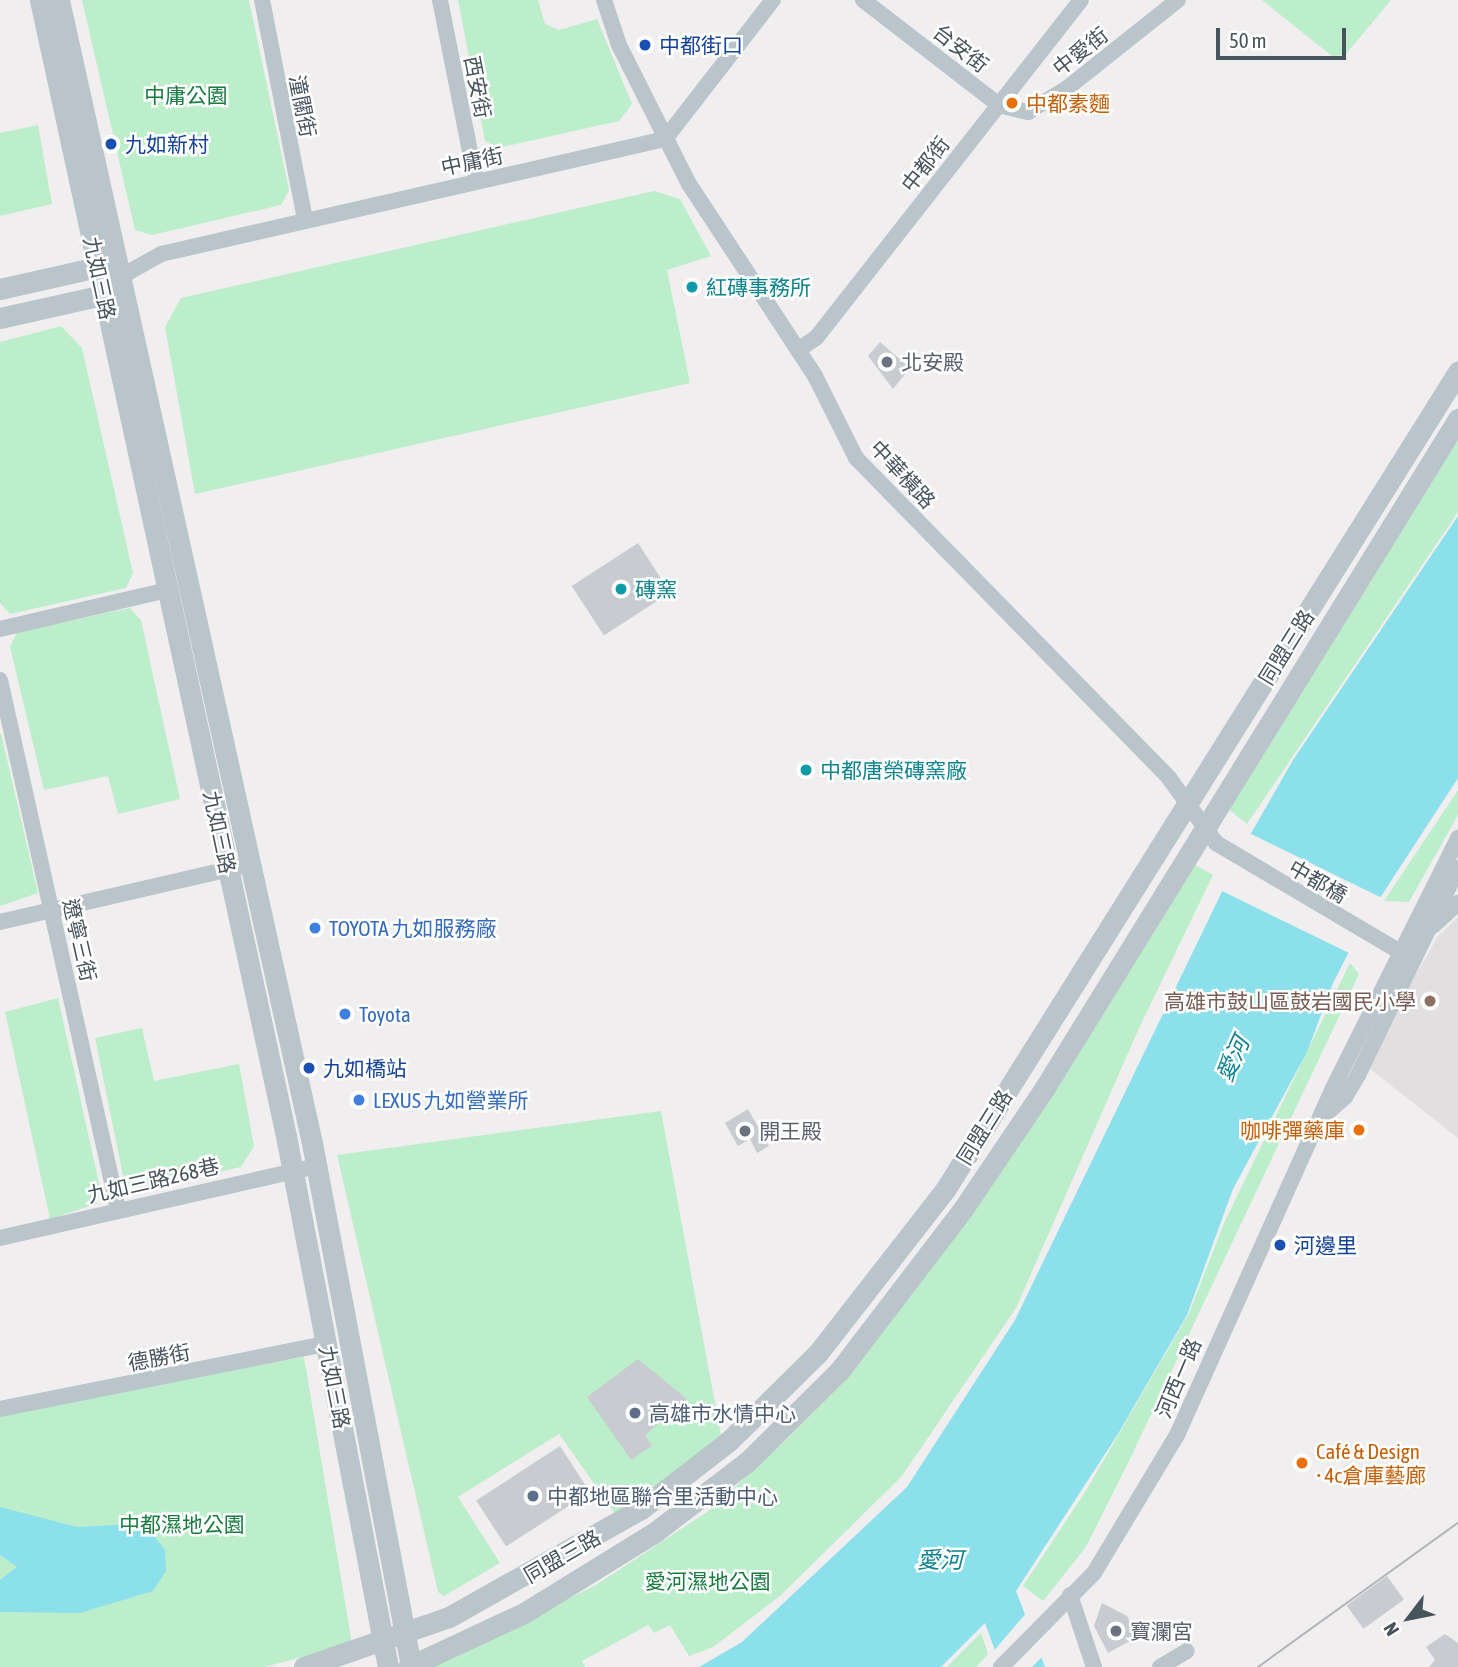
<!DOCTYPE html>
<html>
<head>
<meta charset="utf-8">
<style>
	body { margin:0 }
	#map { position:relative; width:1458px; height:1667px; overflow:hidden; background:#f1eeef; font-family:"Asap Condensed","Noto Sans TC",sans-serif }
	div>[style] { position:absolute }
	.education>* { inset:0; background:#e2dfe1 }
	.green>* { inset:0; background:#bdeecb }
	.water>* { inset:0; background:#8be0eb }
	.pier>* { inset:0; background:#f1eeef; transform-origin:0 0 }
	.building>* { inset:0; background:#c8ccd1; transform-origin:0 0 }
	.minor>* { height:16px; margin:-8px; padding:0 8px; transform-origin:8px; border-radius:8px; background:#bac4cb }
	.tertiary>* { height:21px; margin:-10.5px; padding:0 10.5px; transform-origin:10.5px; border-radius:10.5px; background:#bac4cb }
	.tram>* { height:2px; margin:-1px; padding:0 1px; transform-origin:1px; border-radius:1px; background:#b1b5b9 }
	.dots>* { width:19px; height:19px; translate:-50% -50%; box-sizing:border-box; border:4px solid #fff; border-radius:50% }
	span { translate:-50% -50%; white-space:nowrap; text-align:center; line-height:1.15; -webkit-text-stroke:5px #fff; paint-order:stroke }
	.transit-label { font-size:21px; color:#164399 }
	.left { translate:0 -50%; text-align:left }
	.street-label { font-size:21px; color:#47545c }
	.park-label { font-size:21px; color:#187c40 }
	.food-label { font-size:21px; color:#c56008 }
	.right { translate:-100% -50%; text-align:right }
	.culture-label { font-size:21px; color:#0d838f }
	.worship-label { font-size:21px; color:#5b616d }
	.shop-label { font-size:21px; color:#366cbe }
	.education-label { font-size:21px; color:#785e54 }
	.service-label { font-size:21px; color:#4e5e75 }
	.water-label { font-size:23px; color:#0e8290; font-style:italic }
	.north { position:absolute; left:1374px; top:1583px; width:70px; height:70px; -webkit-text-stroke:5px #fff; paint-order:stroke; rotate:238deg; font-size:19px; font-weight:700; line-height:28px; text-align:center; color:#47545c }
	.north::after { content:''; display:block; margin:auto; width:24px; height:32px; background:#47545c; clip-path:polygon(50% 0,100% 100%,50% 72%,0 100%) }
	.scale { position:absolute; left:1216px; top:28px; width:130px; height:32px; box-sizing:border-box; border:4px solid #47545c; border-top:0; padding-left:9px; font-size:21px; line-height:24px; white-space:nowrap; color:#47545c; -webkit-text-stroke:5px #fff; paint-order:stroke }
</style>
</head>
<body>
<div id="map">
	<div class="education">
		<i style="clip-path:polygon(1458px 917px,1458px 1138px,1365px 1065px,1438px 936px)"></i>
	</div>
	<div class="green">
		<i style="clip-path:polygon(82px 0,249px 0,289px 190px,281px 205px,152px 235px,135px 230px)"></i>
		<i style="clip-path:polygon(458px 0,538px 0,545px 24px,559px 30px,597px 19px,632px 104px,619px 121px,498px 148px,485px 141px)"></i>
		<i style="clip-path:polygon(1262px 0,1391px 0,1345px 55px,1332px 56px)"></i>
		<i style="clip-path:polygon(38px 125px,52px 204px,0 216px,0 133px)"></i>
		<i style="clip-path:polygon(654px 191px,680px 199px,711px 256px,667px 270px,690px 383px,195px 494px,165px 327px,181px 298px)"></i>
		<i style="clip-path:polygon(61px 326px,82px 348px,133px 573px,126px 588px,10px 614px,0 603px,0 342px)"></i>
		<i style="clip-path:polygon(1458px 441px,1458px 512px,1247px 824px,1224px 806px)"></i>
		<i style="clip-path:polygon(130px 608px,141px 620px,180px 799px,118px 814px,108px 776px,44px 790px,10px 647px,17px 632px)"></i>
		<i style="clip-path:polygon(1px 733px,38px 893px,0 906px,0 734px)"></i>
		<i style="clip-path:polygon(1458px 790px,1458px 815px,1409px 902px,1384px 901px)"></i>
		<i style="clip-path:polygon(1190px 862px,1213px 875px,1140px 1026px,1016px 1308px,902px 1476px,780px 1596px,713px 1647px,689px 1656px,670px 1625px,654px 1633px,648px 1625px,582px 1661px,585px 1667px,430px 1667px,596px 1585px,710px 1510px,790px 1436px,853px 1369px,918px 1286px,1077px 1048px)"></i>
		<i style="clip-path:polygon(1350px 963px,1359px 974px,1130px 1459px,1086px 1547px,1043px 1601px,1023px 1586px,1087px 1489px,1189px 1313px,1225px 1221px)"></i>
		<i style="clip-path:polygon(58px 998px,101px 1192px,96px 1204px,50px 1219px,5px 1012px)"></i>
		<i style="clip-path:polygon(142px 1028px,154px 1081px,239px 1064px,254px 1146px,241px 1167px,141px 1189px,125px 1186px,95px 1038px)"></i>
		<i style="clip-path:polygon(661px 1111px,721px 1436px,617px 1516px,559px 1434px,458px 1497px,500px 1563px,444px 1596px,438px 1592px,337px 1155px)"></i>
		<i style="clip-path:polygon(304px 1357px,352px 1644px,264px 1667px,0 1667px,0 1410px)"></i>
		<i style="clip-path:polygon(981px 1633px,988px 1654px,976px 1667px,947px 1667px)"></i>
	</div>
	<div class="water">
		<i style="clip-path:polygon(1458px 516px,1458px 778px,1365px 921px,1333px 983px,1307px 1052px,1233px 1189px,1187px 1315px,1118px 1434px,1016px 1591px,1045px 1667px,1001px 1667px,985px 1623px,941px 1667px,699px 1667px,742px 1642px,907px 1487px,1015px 1320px,1246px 842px,1293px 760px)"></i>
		<i style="clip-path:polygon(0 1507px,77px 1527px,133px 1524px,151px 1532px,165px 1550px,166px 1571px,153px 1591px,80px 1613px,0 1612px,0 1580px,17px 1567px,0 1555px)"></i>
	</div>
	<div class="pier">
		<i style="left:1247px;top:832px;width:152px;height:64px;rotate:26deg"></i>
		<i style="clip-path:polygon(1027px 1612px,1044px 1655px,1032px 1667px,997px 1667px,992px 1653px)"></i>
	</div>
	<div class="building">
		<i style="clip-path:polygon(880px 342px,910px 368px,893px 389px,868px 356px)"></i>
		<i style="left:638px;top:543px;width:59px;height:79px;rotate:57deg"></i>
		<i style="clip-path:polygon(748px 1109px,769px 1146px,757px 1153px,750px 1139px,738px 1146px,725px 1123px)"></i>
		<i style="clip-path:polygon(638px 1359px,687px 1399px,645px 1435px,652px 1446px,631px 1460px,587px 1397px)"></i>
		<i style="left:560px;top:1446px;width:55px;height:100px;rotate:57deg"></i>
		<i style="left:1387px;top:1576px;width:29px;height:50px;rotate:54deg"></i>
		<i style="clip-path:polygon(1102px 1603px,1127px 1616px,1139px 1636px,1108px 1653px,1094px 1626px)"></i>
		<i style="clip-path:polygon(1445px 1634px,1458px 1643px,1458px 1667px,1429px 1667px,1435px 1660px,1426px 1647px)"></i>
	</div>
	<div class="minor">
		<i style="left:262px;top:0;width:223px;rotate:78.9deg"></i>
		<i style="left:440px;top:0;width:185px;rotate:78.8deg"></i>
		<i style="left:604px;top:0;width:47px;rotate:71.6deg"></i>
		<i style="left:619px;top:45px;width:156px;rotate:63.3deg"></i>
		<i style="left:689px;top:184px;width:230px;rotate:56.7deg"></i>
		<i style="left:815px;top:376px;width:92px;rotate:63.4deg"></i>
		<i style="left:856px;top:458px;width:448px;rotate:45.6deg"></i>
		<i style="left:1169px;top:778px;width:80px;rotate:54.1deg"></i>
		<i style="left:1216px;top:843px;width:214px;rotate:30.6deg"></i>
		<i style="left:863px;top:0;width:172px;rotate:37.7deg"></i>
		<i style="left:999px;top:105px;width:30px;rotate:14deg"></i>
		<i style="left:1028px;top:112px;width:44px;rotate:-31.2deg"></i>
		<i style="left:1066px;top:89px;width:143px;rotate:-38.5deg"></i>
		<i style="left:122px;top:276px;width:45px;rotate:-29.4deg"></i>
		<i style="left:161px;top:254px;width:517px;rotate:-12.85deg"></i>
		<i style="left:665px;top:139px;width:176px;rotate:-52.2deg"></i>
		<i style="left:798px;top:350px;width:22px;rotate:-34deg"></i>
		<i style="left:816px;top:338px;width:429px;rotate:-51.9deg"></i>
		<i style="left:0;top:629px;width:171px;rotate:-13.1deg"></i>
		<i style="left:0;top:680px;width:542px;rotate:77.43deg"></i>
		<i style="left:0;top:922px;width:245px;rotate:-13deg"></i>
		<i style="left:1433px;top:926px;width:34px;rotate:-43deg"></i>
		<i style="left:1321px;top:1118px;width:32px;rotate:-41deg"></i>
		<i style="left:1345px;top:1097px;width:26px;rotate:-59deg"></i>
		<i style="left:1358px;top:1075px;width:230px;rotate:-64.2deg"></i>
		<i style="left:0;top:1238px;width:324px;rotate:-12.8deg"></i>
		<i style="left:0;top:1409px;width:332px;rotate:-11.3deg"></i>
		<i style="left:1070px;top:1595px;width:76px;rotate:71.6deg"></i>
		<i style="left:1001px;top:1667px;width:132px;rotate:-45.3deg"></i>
		<i style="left:1094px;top:1573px;width:163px;rotate:-59deg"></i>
		<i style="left:1178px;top:1433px;width:378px;rotate:-65.8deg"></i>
		<i style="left:1333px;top:1088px;width:280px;rotate:-63.4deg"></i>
		<i style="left:1160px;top:1667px;width:31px;rotate:-31deg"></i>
	</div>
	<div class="tertiary">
		<i style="left:40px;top:0;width:1162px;rotate:77.78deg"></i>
		<i style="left:286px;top:1136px;width:541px;rotate:79.13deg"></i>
		<i style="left:59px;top:0;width:1171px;rotate:77.52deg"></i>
		<i style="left:312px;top:1143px;width:532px;rotate:79.28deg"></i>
		<i style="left:0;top:289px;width:100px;rotate:-12.7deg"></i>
		<i style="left:98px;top:267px;width:13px;rotate:23deg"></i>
		<i style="left:0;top:318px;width:106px;rotate:-12.6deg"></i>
		<i style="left:103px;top:295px;width:15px;rotate:-48deg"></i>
		<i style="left:304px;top:1667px;width:153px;rotate:-19deg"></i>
		<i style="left:449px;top:1617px;width:220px;rotate:-29.4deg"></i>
		<i style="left:641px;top:1509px;width:111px;rotate:-37.7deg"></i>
		<i style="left:729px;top:1441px;width:125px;rotate:-44.7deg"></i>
		<i style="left:818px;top:1353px;width:207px;rotate:-52.1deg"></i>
		<i style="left:945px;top:1190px;width:966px;rotate:-57.91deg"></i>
		<i style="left:408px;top:1667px;width:128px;rotate:-25deg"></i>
		<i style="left:524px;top:1613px;width:154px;rotate:-31.7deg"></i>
		<i style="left:655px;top:1532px;width:116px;rotate:-37.3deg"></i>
		<i style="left:747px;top:1462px;width:131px;rotate:-44.7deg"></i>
		<i style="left:840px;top:1370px;width:199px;rotate:-52.6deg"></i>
		<i style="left:961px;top:1212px;width:148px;rotate:-56deg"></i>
		<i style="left:1044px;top:1089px;width:788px;rotate:-58.29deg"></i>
	</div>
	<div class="tram">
		<i style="left:1258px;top:1667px;width:246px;rotate:-35.8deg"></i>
	</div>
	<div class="dots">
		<i style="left:645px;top:45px;background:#1a4fb4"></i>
		<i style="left:1012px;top:103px;background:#e8710a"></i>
		<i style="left:111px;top:144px;background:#1a4fb4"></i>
		<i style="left:692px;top:287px;background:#0f9aa8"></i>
		<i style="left:887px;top:362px;background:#6b7280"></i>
		<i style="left:621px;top:589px;background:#0f9aa8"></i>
		<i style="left:806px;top:770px;background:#0f9aa8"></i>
		<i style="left:315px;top:928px;background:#3f7fe0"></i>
		<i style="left:1430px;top:1001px;background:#8d6e63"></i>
		<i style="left:345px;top:1014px;background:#3f7fe0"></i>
		<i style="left:309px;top:1068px;background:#1a4fb4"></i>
		<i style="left:359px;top:1100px;background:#3f7fe0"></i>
		<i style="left:1359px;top:1130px;background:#e8710a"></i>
		<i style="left:745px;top:1131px;background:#6b7280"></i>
		<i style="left:1280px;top:1245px;background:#1a4fb4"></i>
		<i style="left:635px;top:1413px;background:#5c6f8a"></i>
		<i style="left:1302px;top:1463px;background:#e8710a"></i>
		<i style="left:533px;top:1496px;background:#5c6f8a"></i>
		<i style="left:1116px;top:1631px;background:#6b7280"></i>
	</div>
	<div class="transit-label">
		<span class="left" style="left:659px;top:45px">中都街口</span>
		<span class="left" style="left:125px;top:144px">九如新村</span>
		<span class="left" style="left:323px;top:1068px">九如橋站</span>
		<span class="left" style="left:1294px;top:1245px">河邊里</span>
	</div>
	<div class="street-label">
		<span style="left:961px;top:48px;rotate:38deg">台安街</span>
		<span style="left:1080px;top:51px;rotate:-38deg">中愛街</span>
		<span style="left:478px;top:87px;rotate:79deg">西安街</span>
		<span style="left:303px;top:106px;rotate:79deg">潼關街</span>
		<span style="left:472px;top:161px;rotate:-12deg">中庸街</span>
		<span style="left:925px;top:164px;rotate:-52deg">中都街</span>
		<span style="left:100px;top:278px;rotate:78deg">九如三路</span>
		<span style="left:903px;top:474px;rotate:47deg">中華橫路</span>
		<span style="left:1286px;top:647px;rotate:-58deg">同盟三路</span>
		<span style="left:220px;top:832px;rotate:78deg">九如三路</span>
		<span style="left:1318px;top:881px;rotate:30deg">中都橋</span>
		<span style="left:80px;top:940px;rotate:77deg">遼寧三街</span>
		<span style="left:984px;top:1127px;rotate:-58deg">同盟三路</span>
		<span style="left:153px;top:1180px;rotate:-13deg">九如三路268巷</span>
		<span style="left:159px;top:1357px;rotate:-11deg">德勝街</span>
		<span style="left:1178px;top:1378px;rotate:-67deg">河西一路</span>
		<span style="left:335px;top:1387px;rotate:79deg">九如三路</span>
		<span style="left:562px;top:1556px;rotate:-30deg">同盟三路</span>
	</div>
	<div class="park-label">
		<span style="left:186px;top:95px">中庸公園</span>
		<span style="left:182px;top:1524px">中都濕地公園</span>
		<span style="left:708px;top:1581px">愛河濕地公園</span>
	</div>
	<div class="food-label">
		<span class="left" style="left:1026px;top:103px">中都素麵</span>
		<span class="right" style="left:1345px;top:1130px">咖啡彈藥庫</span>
		<span class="left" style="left:1316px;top:1463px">Café &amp; Design<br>• 4c倉庫藝廊</span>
	</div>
	<div class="culture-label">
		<span class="left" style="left:706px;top:287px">紅磚事務所</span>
		<span class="left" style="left:635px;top:589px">磚窯</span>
		<span class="left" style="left:820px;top:770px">中都唐榮磚窯廠</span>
	</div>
	<div class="worship-label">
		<span class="left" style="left:901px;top:362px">北安殿</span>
		<span class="left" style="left:759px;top:1131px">開王殿</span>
		<span class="left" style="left:1130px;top:1631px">寶瀾宮</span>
	</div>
	<div class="shop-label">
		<span class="left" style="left:329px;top:928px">TOYOTA 九如服務廠</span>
		<span class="left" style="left:359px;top:1014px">Toyota</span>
		<span class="left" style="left:373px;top:1100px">LEXUS 九如營業所</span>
	</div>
	<div class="education-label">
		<span class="right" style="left:1416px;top:1001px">高雄市鼓山區鼓岩國民小學</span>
	</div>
	<div class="service-label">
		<span class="left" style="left:649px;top:1413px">高雄市水情中心</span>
		<span class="left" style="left:547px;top:1496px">中都地區聯合里活動中心</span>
	</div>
	<div class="water-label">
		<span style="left:1233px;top:1059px;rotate:-65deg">愛河</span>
		<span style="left:940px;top:1560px">愛河</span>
	</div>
	<div class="north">N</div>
	<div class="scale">50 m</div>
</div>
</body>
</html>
